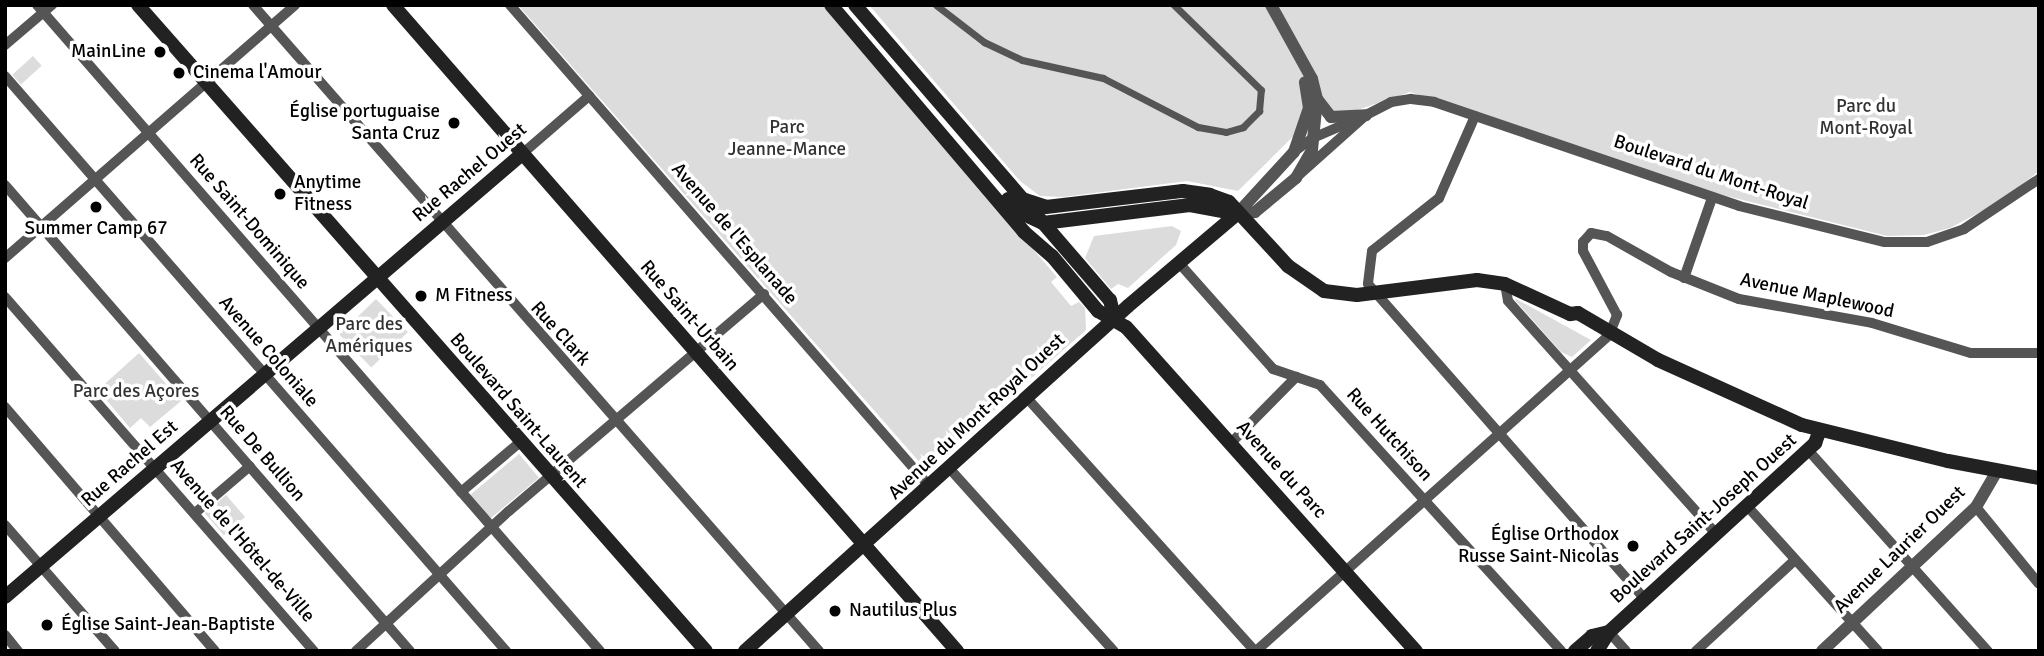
<!DOCTYPE html>
<html>
<head>
<meta charset="utf-8">
<style>
	body { margin:0 }
	#map { position:relative; width:2044px; height:656px; overflow:hidden; background:#fff; font-family:Signika,sans-serif }
	div>[style] { position:absolute }
	.green>* { inset:0; background:#dcdcdc; transform-origin:0 0 }
	.pedestrian>* { height:7px; margin:-3.5px; padding:0 3.5px; transform-origin:3.5px; border-radius:3.5px; background:#555 }
	.minor>* { height:10px; margin:-5px; padding:0 5px; transform-origin:5px; border-radius:5px; background:#555 }
	.tertiary>* { height:12px; margin:-6px; padding:0 6px; transform-origin:6px; border-radius:6px; background:#555 }
	.secondary>* { height:14px; margin:-7px; padding:0 7px; transform-origin:7px; border-radius:7px; background:#222 }
	.dots>* { width:19px; height:19px; translate:-50% -50%; box-sizing:border-box; border:4px solid #fff; border-radius:50% }
	span { translate:-50% -50%; white-space:nowrap; text-align:center; line-height:1.15; -webkit-text-stroke:7px #fff; paint-order:stroke }
	.poi-label { font-size:19px; color:#000 }
	.right { translate:-100% -50%; text-align:right }
	.left { translate:0 -50%; text-align:left }
	.park-label { font-size:19px; color:#333 }
	.street-label { font-size:19px; color:#000 }
	.frame { position:absolute; inset:0; border:7px solid #000; pointer-events:none }
</style>
</head>
<body>
<div id="map">
	<div class="green">
		<i style="clip-path:polygon(518px 5px,822px 5px,1057px 277px,1051px 282px,1071px 306px,1079px 302px,1085px 308px,1086px 330px,936px 462px,922px 465px)"></i>
		<i style="clip-path:polygon(869px 5px,2039px 5px,2039px 171px,2001px 201px,1950px 228px,1924px 235px,1887px 236px,1707px 191px,1410px 92px,1340px 116px,1324px 106px,1238px 191px,1187px 181px,1063px 197px,1040px 196px,1020px 181px)"></i>
		<i style="left:33px;top:56px;width:13px;height:28px;rotate:48deg"></i>
		<i style="clip-path:polygon(1172px 226px,1181px 231px,1176px 245px,1128px 288px,1118px 284px,1111px 289px,1085px 258px,1094px 236px)"></i>
		<i style="left:376px;top:299px;width:46px;height:51px;rotate:46deg"></i>
		<i style="clip-path:polygon(1515px 300px,1516px 299px,1591px 340px,1572px 357px,1561px 352px)"></i>
		<i style="clip-path:polygon(139px 353px,181px 401px,150px 427px,141px 418px,130px 428px,98px 390px)"></i>
		<i style="left:519px;top:454px;width:31px;height:65px;rotate:50deg"></i>
		<i style="left:226px;top:495px;width:29px;height:28px;rotate:49deg"></i>
	</div>
	<div class="pedestrian">
		<i style="left:936px;top:5px;width:61px;rotate:37.6deg"></i>
		<i style="left:984px;top:42px;width:42px;rotate:25.3deg"></i>
		<i style="left:1022px;top:60px;width:83px;rotate:12.5deg"></i>
		<i style="left:1103px;top:78px;width:107px;rotate:27.3deg"></i>
		<i style="left:1198px;top:127px;width:28px;rotate:10deg"></i>
		<i style="left:1226px;top:132px;width:18px;rotate:-16deg"></i>
		<i style="left:1243px;top:127px;width:23px;rotate:-45deg"></i>
		<i style="left:1259px;top:111px;width:21px;rotate:-85deg"></i>
		<i style="left:1261px;top:90px;width:122px;rotate:-135.7deg"></i>
	</div>
	<div class="minor">
		<i style="left:37px;top:5px;width:857px;rotate:48.93deg"></i>
		<i style="left:253px;top:5px;width:859px;rotate:48.78deg"></i>
		<i style="left:510px;top:5px;width:639px;rotate:48.93deg"></i>
		<i style="left:5px;top:45px;width:62px;rotate:-40.4deg"></i>
		<i style="left:5px;top:76px;width:763px;rotate:48.93deg"></i>
		<i style="left:1475px;top:116px;width:90px;rotate:113.7deg"></i>
		<i style="left:1439px;top:198px;width:85px;rotate:141.7deg"></i>
		<i style="left:1372px;top:251px;width:33px;rotate:97deg"></i>
		<i style="left:1368px;top:284px;width:419px;rotate:48.7deg"></i>
		<i style="left:1295px;top:151px;width:22px;rotate:-36deg"></i>
		<i style="left:1313px;top:138px;width:50px;rotate:-23.5deg"></i>
		<i style="left:522px;top:154px;width:89px;rotate:-40.9deg"></i>
		<i style="left:1300px;top:174px;width:89px;rotate:-41.8deg"></i>
		<i style="left:1366px;top:115px;width:28px;rotate:-27deg"></i>
		<i style="left:1391px;top:102px;width:20px;rotate:-9deg"></i>
		<i style="left:1411px;top:99px;width:23px;rotate:7deg"></i>
		<i style="left:1434px;top:102px;width:322px;rotate:18.8deg"></i>
		<i style="left:1739px;top:206px;width:150px;rotate:13.9deg"></i>
		<i style="left:1885px;top:242px;width:42px"></i>
		<i style="left:1927px;top:242px;width:39px;rotate:-19deg"></i>
		<i style="left:1964px;top:229px;width:90px;rotate:-33.7deg"></i>
		<i style="left:5px;top:185px;width:617px;rotate:49.01deg"></i>
		<i style="left:5px;top:258px;width:385px;rotate:-41.1deg"></i>
		<i style="left:1179px;top:263px;width:142px;rotate:48.4deg"></i>
		<i style="left:1273px;top:369px;width:50px;rotate:18.8deg"></i>
		<i style="left:1320px;top:385px;width:359px;rotate:47.8deg"></i>
		<i style="left:1684px;top:278px;width:85px;rotate:-70.7deg"></i>
		<i style="left:1505px;top:284px;width:17px;rotate:80deg"></i>
		<i style="left:1508px;top:301px;width:312px;rotate:48.2deg"></i>
		<i style="left:5px;top:297px;width:470px;rotate:48.9deg"></i>
		<i style="left:1027px;top:398px;width:341px;rotate:48deg"></i>
		<i style="left:5px;top:407px;width:322px;rotate:49.3deg"></i>
		<i style="left:1231px;top:443px;width:93px;rotate:-45.4deg"></i>
		<i style="left:1808px;top:450px;width:270px;rotate:48.2deg"></i>
		<i style="left:949px;top:468px;width:246px;rotate:48deg"></i>
		<i style="left:461px;top:492px;width:76px;rotate:-40.2deg"></i>
		<i style="left:1747px;top:506px;width:195px;rotate:47.9deg"></i>
		<i style="left:1976px;top:507px;width:99px;rotate:50.7deg"></i>
		<i style="left:195px;top:513px;width:72px;rotate:-40.5deg"></i>
		<i style="left:5px;top:525px;width:167px;rotate:48.9deg"></i>
		<i style="left:1609px;top:632px;width:25px;rotate:48deg"></i>
		<i style="left:5px;top:635px;width:21px;rotate:51deg"></i>
		<i style="left:356px;top:651px;width:207px;rotate:-42.5deg"></i>
		<i style="left:509px;top:511px;width:335px;rotate:-40.4deg"></i>
		<i style="left:1256px;top:651px;width:474px;rotate:-41.8deg"></i>
		<i style="left:1609px;top:335px;width:22px;rotate:-68deg"></i>
		<i style="left:1617px;top:315px;width:72px;rotate:-118deg"></i>
		<i style="left:1583px;top:251px;width:9px;rotate:-90deg"></i>
		<i style="left:1583px;top:242px;width:12px;rotate:-48deg"></i>
		<i style="left:1591px;top:233px;width:16px;rotate:11deg"></i>
		<i style="left:1607px;top:236px;width:73px;rotate:29.4deg"></i>
		<i style="left:1671px;top:272px;width:73px;rotate:21.7deg"></i>
		<i style="left:1739px;top:299px;width:135px;rotate:10.2deg"></i>
		<i style="left:1872px;top:323px;width:103px;rotate:16.9deg"></i>
		<i style="left:1971px;top:353px;width:68px"></i>
		<i style="left:1696px;top:651px;width:134px;rotate:-42.6deg"></i>
	</div>
	<div class="tertiary">
		<i style="left:1317px;top:99px;width:23px;rotate:52deg"></i>
		<i style="left:1331px;top:117px;width:35px;rotate:-3deg"></i>
		<i style="left:1237px;top:214px;width:18px;rotate:-6deg"></i>
		<i style="left:1255px;top:212px;width:53px;rotate:-39.7deg"></i>
		<i style="left:1296px;top:178px;width:32px;rotate:-60deg"></i>
		<i style="left:1312px;top:150px;width:51px;rotate:-84.4deg"></i>
		<i style="left:1317px;top:99px;width:21px;rotate:-104deg"></i>
		<i style="left:1312px;top:79px;width:85px;rotate:-119deg"></i>
		<i style="left:1237px;top:214px;width:84px;rotate:-47.4deg"></i>
		<i style="left:1294px;top:152px;width:46px;rotate:-71.2deg"></i>
		<i style="left:1309px;top:108px;width:26px;rotate:-99deg"></i>
		<i style="left:1822px;top:651px;width:211px;rotate:-43.1deg"></i>
		<i style="left:1976px;top:507px;width:42px;rotate:-59.7deg"></i>
	</div>
	<div class="secondary">
		<i style="left:138px;top:5px;width:860px;rotate:48.68deg"></i>
		<i style="left:393px;top:5px;width:858px;rotate:48.88deg"></i>
		<i style="left:831px;top:5px;width:298px;rotate:49.6deg"></i>
		<i style="left:1024px;top:232px;width:37px;rotate:41deg"></i>
		<i style="left:1052px;top:256px;width:72px;rotate:50.1deg"></i>
		<i style="left:1098px;top:311px;width:32px;rotate:30deg"></i>
		<i style="left:1126px;top:327px;width:435px;rotate:48.2deg"></i>
		<i style="left:855px;top:5px;width:390px;rotate:49.2deg"></i>
		<i style="left:1110px;top:300px;width:18px;rotate:77deg"></i>
		<i style="left:1008px;top:199px;width:17px;rotate:50deg"></i>
		<i style="left:1019px;top:212px;width:26px;rotate:25deg"></i>
		<i style="left:1043px;top:223px;width:148px;rotate:-7deg"></i>
		<i style="left:1190px;top:205px;width:48px;rotate:10.8deg"></i>
		<i style="left:1022px;top:199px;width:25px;rotate:18deg"></i>
		<i style="left:1046px;top:207px;width:138px;rotate:-6.7deg"></i>
		<i style="left:1183px;top:191px;width:27px;rotate:8deg"></i>
		<i style="left:1210px;top:195px;width:20px;rotate:20deg"></i>
		<i style="left:1229px;top:202px;width:87px;rotate:47.3deg"></i>
		<i style="left:1288px;top:266px;width:44px;rotate:34.8deg"></i>
		<i style="left:1324px;top:291px;width:33px;rotate:7deg"></i>
		<i style="left:1357px;top:295px;width:121px;rotate:-7.1deg"></i>
		<i style="left:1477px;top:280px;width:28px;rotate:8deg"></i>
		<i style="left:1505px;top:284px;width:72px;rotate:24.8deg"></i>
		<i style="left:1570px;top:314px;width:8px;rotate:-7deg"></i>
		<i style="left:1578px;top:313px;width:93px;rotate:30.4deg"></i>
		<i style="left:1658px;top:360px;width:158px;rotate:24.3deg"></i>
		<i style="left:1802px;top:425px;width:150px;rotate:13.9deg"></i>
		<i style="left:1948px;top:461px;width:93px;rotate:10.6deg"></i>
		<i style="left:5px;top:597px;width:681px;rotate:-40.59deg"></i>
		<i style="left:745px;top:651px;width:515px;rotate:-42.01deg"></i>
		<i style="left:1128px;top:306px;width:143px;rotate:-40.2deg"></i>
		<i style="left:1575px;top:651px;width:23px;rotate:-41deg"></i>
		<i style="left:1592px;top:636px;width:17px;rotate:-13deg"></i>
		<i style="left:1597px;top:651px;width:22px;rotate:-58deg"></i>
		<i style="left:1609px;top:632px;width:280px;rotate:-42.5deg"></i>
		<i style="left:1815px;top:443px;width:14px;rotate:-69deg"></i>
	</div>
	<div class="dots">
		<i style="left:160px;top:52px;background:#000"></i>
		<i style="left:179px;top:73px;background:#000"></i>
		<i style="left:454px;top:123px;background:#000"></i>
		<i style="left:280px;top:194px;background:#000"></i>
		<i style="left:96px;top:207px;background:#000"></i>
		<i style="left:421px;top:296px;background:#000"></i>
		<i style="left:1633px;top:546px;background:#000"></i>
		<i style="left:835px;top:611px;background:#000"></i>
		<i style="left:47px;top:625px;background:#000"></i>
	</div>
	<div class="poi-label">
		<span class="right" style="left:146px;top:52px">MainLine</span>
		<span class="left" style="left:193px;top:73px">Cinema l'Amour</span>
		<span class="right" style="left:440px;top:123px">Église portuguaise<br>Santa Cruz</span>
		<span class="left" style="left:294px;top:194px">Anytime<br>Fitness</span>
		<span style="left:96px;top:229px">Summer Camp 67</span>
		<span class="left" style="left:435px;top:296px">M Fitness</span>
		<span class="right" style="left:1619px;top:546px">Église Orthodox<br>Russe Saint-Nicolas</span>
		<span class="left" style="left:849px;top:611px">Nautilus Plus</span>
		<span class="left" style="left:61px;top:625px">Église Saint-Jean-Baptiste</span>
	</div>
	<div class="park-label">
		<span style="left:1866px;top:118px">Parc du<br>Mont-Royal</span>
		<span style="left:787px;top:139px">Parc<br>Jeanne-Mance</span>
		<span style="left:369px;top:336px">Parc des<br>Amériques</span>
		<span style="left:136px;top:392px">Parc des Açores</span>
	</div>
	<div class="street-label">
		<span style="left:470px;top:173px;rotate:-40deg">Rue Rachel Ouest</span>
		<span style="left:1711px;top:173px;rotate:18deg">Boulevard du Mont-Royal</span>
		<span style="left:249px;top:222px;rotate:49deg">Rue Saint-Dominique</span>
		<span style="left:734px;top:234px;rotate:49deg">Avenue de l'Esplanade</span>
		<span style="left:1817px;top:296px;rotate:12deg">Avenue Maplewood</span>
		<span style="left:689px;top:316px;rotate:49deg">Rue Saint-Urbain</span>
		<span style="left:560px;top:334px;rotate:48deg">Rue Clark</span>
		<span style="left:268px;top:352px;rotate:49deg">Avenue Coloniale</span>
		<span style="left:518px;top:411px;rotate:49deg">Boulevard Saint-Laurent</span>
		<span style="left:977px;top:417px;rotate:-43deg">Avenue du Mont-Royal Ouest</span>
		<span style="left:1389px;top:435px;rotate:48deg">Rue Hutchison</span>
		<span style="left:262px;top:454px;rotate:49deg">Rue De Bullion</span>
		<span style="left:130px;top:464px;rotate:-41deg">Rue Rachel Est</span>
		<span style="left:1281px;top:470px;rotate:48deg">Avenue du Parc</span>
		<span style="left:1704px;top:519px;rotate:-42deg">Boulevard Saint-Joseph Ouest</span>
		<span style="left:242px;top:541px;rotate:49deg">Avenue de l'Hôtel-de-Ville</span>
		<span style="left:1900px;top:550px;rotate:-44deg">Avenue Laurier Ouest</span>
	</div>
	<div class="frame"></div>
</div>
</body>
</html>
